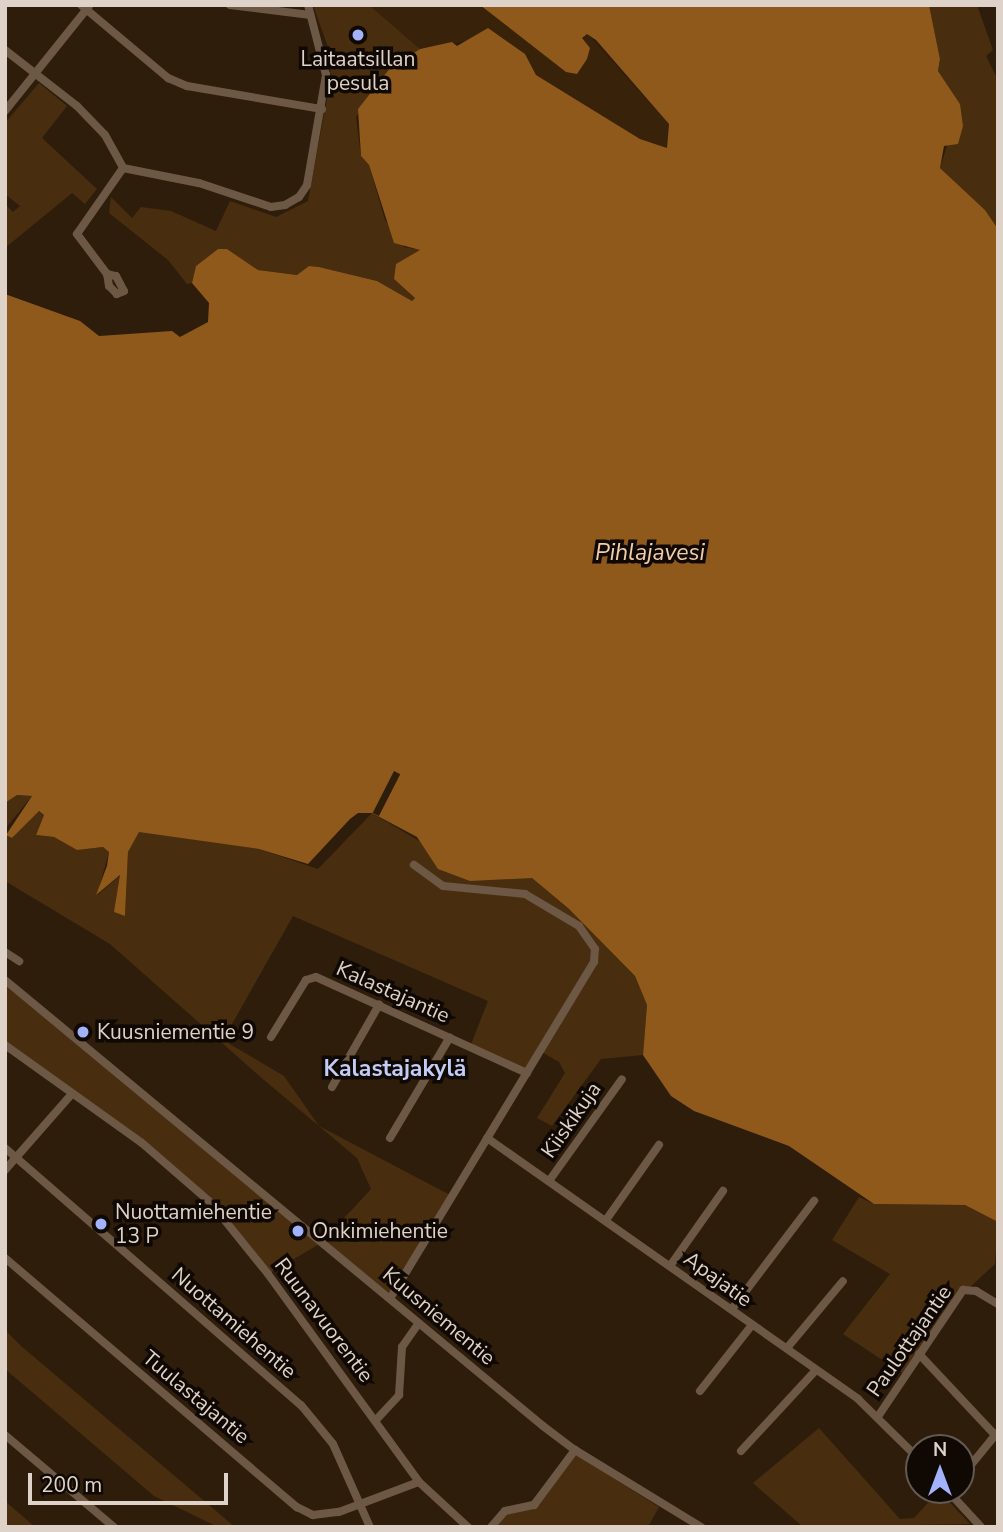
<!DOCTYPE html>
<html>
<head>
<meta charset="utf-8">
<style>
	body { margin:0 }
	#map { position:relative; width:1003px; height:1532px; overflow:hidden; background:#2e1d0b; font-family:"Nunito Sans",sans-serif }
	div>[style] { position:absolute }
	.built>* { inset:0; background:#382209 }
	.green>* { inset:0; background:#492d0f }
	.water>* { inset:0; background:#8e591b }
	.pier>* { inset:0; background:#2e1d0b; transform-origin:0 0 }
	.minor>* { height:8px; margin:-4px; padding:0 4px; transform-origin:4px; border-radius:4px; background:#6d5845 }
	.dots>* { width:19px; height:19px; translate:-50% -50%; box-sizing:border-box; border:4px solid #100903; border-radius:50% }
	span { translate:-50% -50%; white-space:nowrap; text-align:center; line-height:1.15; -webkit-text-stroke:7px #100903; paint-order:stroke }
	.poi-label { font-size:21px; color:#dfd3c9 }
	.left { translate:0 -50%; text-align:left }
	.street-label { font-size:21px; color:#dfd3c9 }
	.water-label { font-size:23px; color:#f3cdaa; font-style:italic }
	.neighbourhood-label { font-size:23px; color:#c3ccf7; font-weight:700 }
	.frame { position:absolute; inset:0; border:7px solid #dfd3c9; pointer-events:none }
	.north { position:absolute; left:905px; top:1434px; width:70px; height:70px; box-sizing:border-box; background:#100903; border:2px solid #635a52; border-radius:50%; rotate:0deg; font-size:19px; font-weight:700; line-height:28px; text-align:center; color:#dfd3c9 }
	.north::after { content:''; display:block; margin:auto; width:24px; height:32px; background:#a3b2fd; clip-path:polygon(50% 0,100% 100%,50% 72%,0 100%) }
	.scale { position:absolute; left:28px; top:1473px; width:200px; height:32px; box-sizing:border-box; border:4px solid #dfd3c9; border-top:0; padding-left:9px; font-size:21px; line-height:24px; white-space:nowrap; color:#dfd3c9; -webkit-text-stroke:5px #100903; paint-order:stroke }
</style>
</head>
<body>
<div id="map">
	<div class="built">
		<i style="clip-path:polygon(369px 5px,480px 5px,566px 71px,577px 74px,590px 49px,581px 39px,587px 33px,669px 124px,667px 148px,640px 139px,536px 75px,525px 55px,468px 41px,420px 49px)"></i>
	</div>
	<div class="green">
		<i style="clip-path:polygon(313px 5px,369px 5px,420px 49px,412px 54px,411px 65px,391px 66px,356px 117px,361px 156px,369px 165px,385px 220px,404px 247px,421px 250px,394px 279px,415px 298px,412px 301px,377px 281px,319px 267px,309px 266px,298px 275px,258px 270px,227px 249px,218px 249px,196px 266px,192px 283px,187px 284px,168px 260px,109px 213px,111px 197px,132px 218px,141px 207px,171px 211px,216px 231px,230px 201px,276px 217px,308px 201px,331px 77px,328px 47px)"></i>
		<i style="clip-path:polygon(929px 5px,977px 5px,993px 50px,986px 56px,998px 80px,998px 229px,985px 210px,940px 168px,960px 104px,938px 71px,940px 59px)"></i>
		<i style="clip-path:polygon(39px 83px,67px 106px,42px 138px,97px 189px,85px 204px,72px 193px,5px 248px,5px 204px,13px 212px,20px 206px,5px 194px,5px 123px)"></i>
		<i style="clip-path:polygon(17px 795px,32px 796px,5px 829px,5px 803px)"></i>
		<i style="clip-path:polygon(38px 811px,44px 815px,36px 835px,54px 837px,77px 850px,103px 847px,109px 852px,97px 895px,121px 875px,115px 912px,125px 916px,128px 852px,139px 831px,259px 849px,318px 869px,372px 813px,421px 842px,532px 878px,572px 912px,635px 976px,647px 1005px,643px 1055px,601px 1059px,552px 1126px,537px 1118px,565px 1073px,559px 1062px,540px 1051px,527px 1073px,470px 1047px,488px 1001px,293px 916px,223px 1040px,284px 1076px,319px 1126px,450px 1195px,391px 1297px,323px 1242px,268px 1274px,210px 1202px,142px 1143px,5px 1045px,5px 980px,323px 1241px,371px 1189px,357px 1158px,264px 1080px,110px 944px,5px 881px,5px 832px,12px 838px)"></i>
		<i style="clip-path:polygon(859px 1197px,874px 1204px,965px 1205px,998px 1222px,995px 1264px,969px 1288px,905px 1375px,843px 1334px,890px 1274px,832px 1240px)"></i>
		<i style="clip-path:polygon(5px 1330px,21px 1346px,235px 1527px,218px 1527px,154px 1496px,5px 1369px)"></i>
		<i style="clip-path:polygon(819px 1428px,900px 1519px,914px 1518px,939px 1491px,970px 1524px,803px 1527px,753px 1483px)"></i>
		<i style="clip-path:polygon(575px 1454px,659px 1507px,648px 1527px,491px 1527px,505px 1511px,534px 1505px)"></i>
		<i style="clip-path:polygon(5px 1501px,35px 1527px,5px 1527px)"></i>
	</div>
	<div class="water">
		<i style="clip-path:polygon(480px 5px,929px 5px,940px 59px,938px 71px,960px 104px,963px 126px,958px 144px,944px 146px,940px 168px,985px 210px,998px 229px,998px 1222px,965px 1205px,874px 1204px,789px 1146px,694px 1111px,671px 1096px,643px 1055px,647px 1005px,635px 976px,569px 909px,532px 878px,470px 881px,438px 869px,417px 837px,372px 813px,358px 813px,350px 819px,308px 864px,259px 849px,139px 832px,128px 852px,125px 916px,114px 912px,120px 875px,96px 895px,107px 866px,109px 852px,103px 847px,77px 850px,54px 837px,36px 835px,44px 815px,39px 811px,12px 838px,6px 835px,32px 796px,17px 795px,5px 803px,5px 294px,80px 321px,99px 336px,172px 331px,180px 337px,208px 322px,209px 303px,192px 283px,196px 266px,218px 249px,227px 249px,258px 270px,297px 275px,309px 266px,319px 267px,377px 281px,412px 301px,415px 298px,394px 279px,396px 264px,420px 250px,394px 243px,369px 165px,361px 156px,358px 109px,394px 63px,411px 65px,412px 54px,420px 49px,452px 42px,457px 46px,488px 28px,525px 54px,536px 75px,640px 139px,667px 148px,669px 124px,596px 40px,587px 34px,582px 38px,590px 48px,587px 59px,577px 74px,566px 72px)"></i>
	</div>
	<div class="pier">
		<i style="left:394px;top:771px;width:7px;height:47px;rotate:27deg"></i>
	</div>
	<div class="minor">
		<i style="left:81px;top:5px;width:114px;rotate:40deg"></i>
		<i style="left:168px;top:78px;width:21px;rotate:23deg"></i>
		<i style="left:187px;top:86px;width:137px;rotate:9.7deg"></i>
		<i style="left:230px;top:5px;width:81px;rotate:7.1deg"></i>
		<i style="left:5px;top:50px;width:91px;rotate:37.9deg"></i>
		<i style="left:77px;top:106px;width:40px;rotate:46deg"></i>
		<i style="left:105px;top:135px;width:38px;rotate:61deg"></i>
		<i style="left:123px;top:168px;width:77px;rotate:11.2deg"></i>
		<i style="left:199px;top:183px;width:76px;rotate:18.4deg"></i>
		<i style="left:271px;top:207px;width:14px;rotate:-8deg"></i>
		<i style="left:285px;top:205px;width:16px;rotate:-30deg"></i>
		<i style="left:299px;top:197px;width:14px;rotate:-56deg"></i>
		<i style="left:307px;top:185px;width:112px;rotate:-80.2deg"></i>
		<i style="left:326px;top:75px;width:72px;rotate:-104.4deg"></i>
		<i style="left:5px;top:111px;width:134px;rotate:-51.3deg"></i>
		<i style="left:107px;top:274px;width:9px;rotate:13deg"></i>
		<i style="left:116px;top:276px;width:17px;rotate:62deg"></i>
		<i style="left:124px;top:291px;width:8px;rotate:157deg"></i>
		<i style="left:117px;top:294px;width:11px;rotate:-135deg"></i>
		<i style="left:109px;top:286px;width:12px;rotate:-99deg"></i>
		<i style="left:107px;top:274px;width:50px;rotate:-126.9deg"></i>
		<i style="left:77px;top:234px;width:80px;rotate:-55.1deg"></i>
		<i style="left:5px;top:952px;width:17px;rotate:33deg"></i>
		<i style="left:5px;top:980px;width:699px;rotate:39.66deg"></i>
		<i style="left:543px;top:1426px;width:40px;rotate:37deg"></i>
		<i style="left:575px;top:1450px;width:148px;rotate:31.4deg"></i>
		<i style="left:271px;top:1037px;width:67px;rotate:-58.4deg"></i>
		<i style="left:306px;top:980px;width:10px;rotate:-17deg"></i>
		<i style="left:316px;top:977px;width:232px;rotate:24.5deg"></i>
		<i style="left:5px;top:1045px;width:168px;rotate:35.6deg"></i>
		<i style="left:142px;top:1143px;width:90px;rotate:40.9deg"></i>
		<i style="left:210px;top:1202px;width:92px;rotate:51.1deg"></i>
		<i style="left:268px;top:1274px;width:257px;rotate:54deg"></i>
		<i style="left:419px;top:1482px;width:67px;rotate:42.6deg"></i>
		<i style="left:332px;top:1087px;width:95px;rotate:-60.2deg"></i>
		<i style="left:390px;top:1138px;width:117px;rotate:-59.3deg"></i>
		<i style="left:487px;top:1138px;width:454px;rotate:35.1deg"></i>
		<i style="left:858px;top:1399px;width:86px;rotate:44.5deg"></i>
		<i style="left:5px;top:1148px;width:392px;rotate:41deg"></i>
		<i style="left:301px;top:1405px;width:50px;rotate:50.6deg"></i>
		<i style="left:333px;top:1444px;width:91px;rotate:66deg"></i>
		<i style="left:5px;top:1170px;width:100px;rotate:-48.7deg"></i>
		<i style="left:549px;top:1181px;width:125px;rotate:-54.4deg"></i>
		<i style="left:606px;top:1220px;width:92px;rotate:-54.8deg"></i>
		<i style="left:5px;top:1258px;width:384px;rotate:40.5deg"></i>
		<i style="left:297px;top:1507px;width:18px;rotate:27deg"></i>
		<i style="left:313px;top:1515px;width:26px;rotate:-7deg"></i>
		<i style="left:339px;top:1512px;width:85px;rotate:-20.6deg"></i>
		<i style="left:670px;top:1266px;width:92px;rotate:-54.8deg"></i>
		<i style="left:391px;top:1297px;width:392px;rotate:-58.8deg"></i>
		<i style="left:594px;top:962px;width:13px;rotate:-86deg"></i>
		<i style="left:595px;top:949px;width:28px;rotate:-125deg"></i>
		<i style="left:579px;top:926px;width:63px;rotate:-149.3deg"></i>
		<i style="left:525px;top:894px;width:82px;rotate:-174.4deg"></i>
		<i style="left:443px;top:886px;width:36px;rotate:-144deg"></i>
		<i style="left:732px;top:1309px;width:136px;rotate:-52.8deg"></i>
		<i style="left:787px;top:1348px;width:87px;rotate:-50.1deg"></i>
		<i style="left:919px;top:1354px;width:111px;rotate:46.8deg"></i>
		<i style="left:700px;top:1391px;width:84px;rotate:-51.8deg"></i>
		<i style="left:879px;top:1415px;width:151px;rotate:-56.1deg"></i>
		<i style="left:963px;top:1290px;width:13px;rotate:4deg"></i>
		<i style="left:976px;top:1291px;width:26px;rotate:31deg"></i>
		<i style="left:376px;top:1420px;width:34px;rotate:-47deg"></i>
		<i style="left:399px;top:1395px;width:48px;rotate:-86.4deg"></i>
		<i style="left:402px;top:1347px;width:29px;rotate:-55deg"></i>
		<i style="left:5px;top:1435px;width:143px;rotate:40.2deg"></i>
		<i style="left:741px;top:1451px;width:109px;rotate:-47.2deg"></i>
		<i style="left:961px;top:1477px;width:57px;rotate:-50.7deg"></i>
		<i style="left:947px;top:1490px;width:50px;rotate:47.4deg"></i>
		<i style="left:491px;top:1527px;width:21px;rotate:-49deg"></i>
		<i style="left:505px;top:1511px;width:30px;rotate:-12deg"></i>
		<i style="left:534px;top:1505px;width:69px;rotate:-53.3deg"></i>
	</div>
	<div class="dots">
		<i style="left:358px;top:35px;background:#a3b2fd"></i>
		<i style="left:83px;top:1032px;background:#a3b2fd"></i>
		<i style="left:101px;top:1224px;background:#a3b2fd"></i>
		<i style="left:298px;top:1231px;background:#a3b2fd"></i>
	</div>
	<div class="poi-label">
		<span style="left:358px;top:71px">Laitaatsillan<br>pesula</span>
		<span class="left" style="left:97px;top:1032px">Kuusniementie 9</span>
		<span class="left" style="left:115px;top:1224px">Nuottamiehentie<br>13 P</span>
		<span class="left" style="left:312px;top:1231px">Onkimiehentie</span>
	</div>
	<div class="street-label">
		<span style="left:393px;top:992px;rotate:24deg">Kalastajantie</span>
		<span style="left:571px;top:1120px;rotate:-55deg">Kiiskikuja</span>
		<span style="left:718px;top:1279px;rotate:36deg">Apajatie</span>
		<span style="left:439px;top:1316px;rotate:40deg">Kuusniementie</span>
		<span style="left:324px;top:1320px;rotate:53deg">Ruunavuorentie</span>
		<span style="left:234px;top:1323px;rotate:41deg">Nuottamiehentie</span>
		<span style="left:909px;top:1341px;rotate:-55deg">Paulottajantie</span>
		<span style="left:196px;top:1397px;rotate:40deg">Tuulastajantie</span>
	</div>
	<div class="water-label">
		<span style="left:650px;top:553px">Pihlajavesi</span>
	</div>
	<div class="neighbourhood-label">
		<span style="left:395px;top:1069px">Kalastajakylä</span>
	</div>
	<div class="frame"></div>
	<div class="north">N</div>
	<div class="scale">200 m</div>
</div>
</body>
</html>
